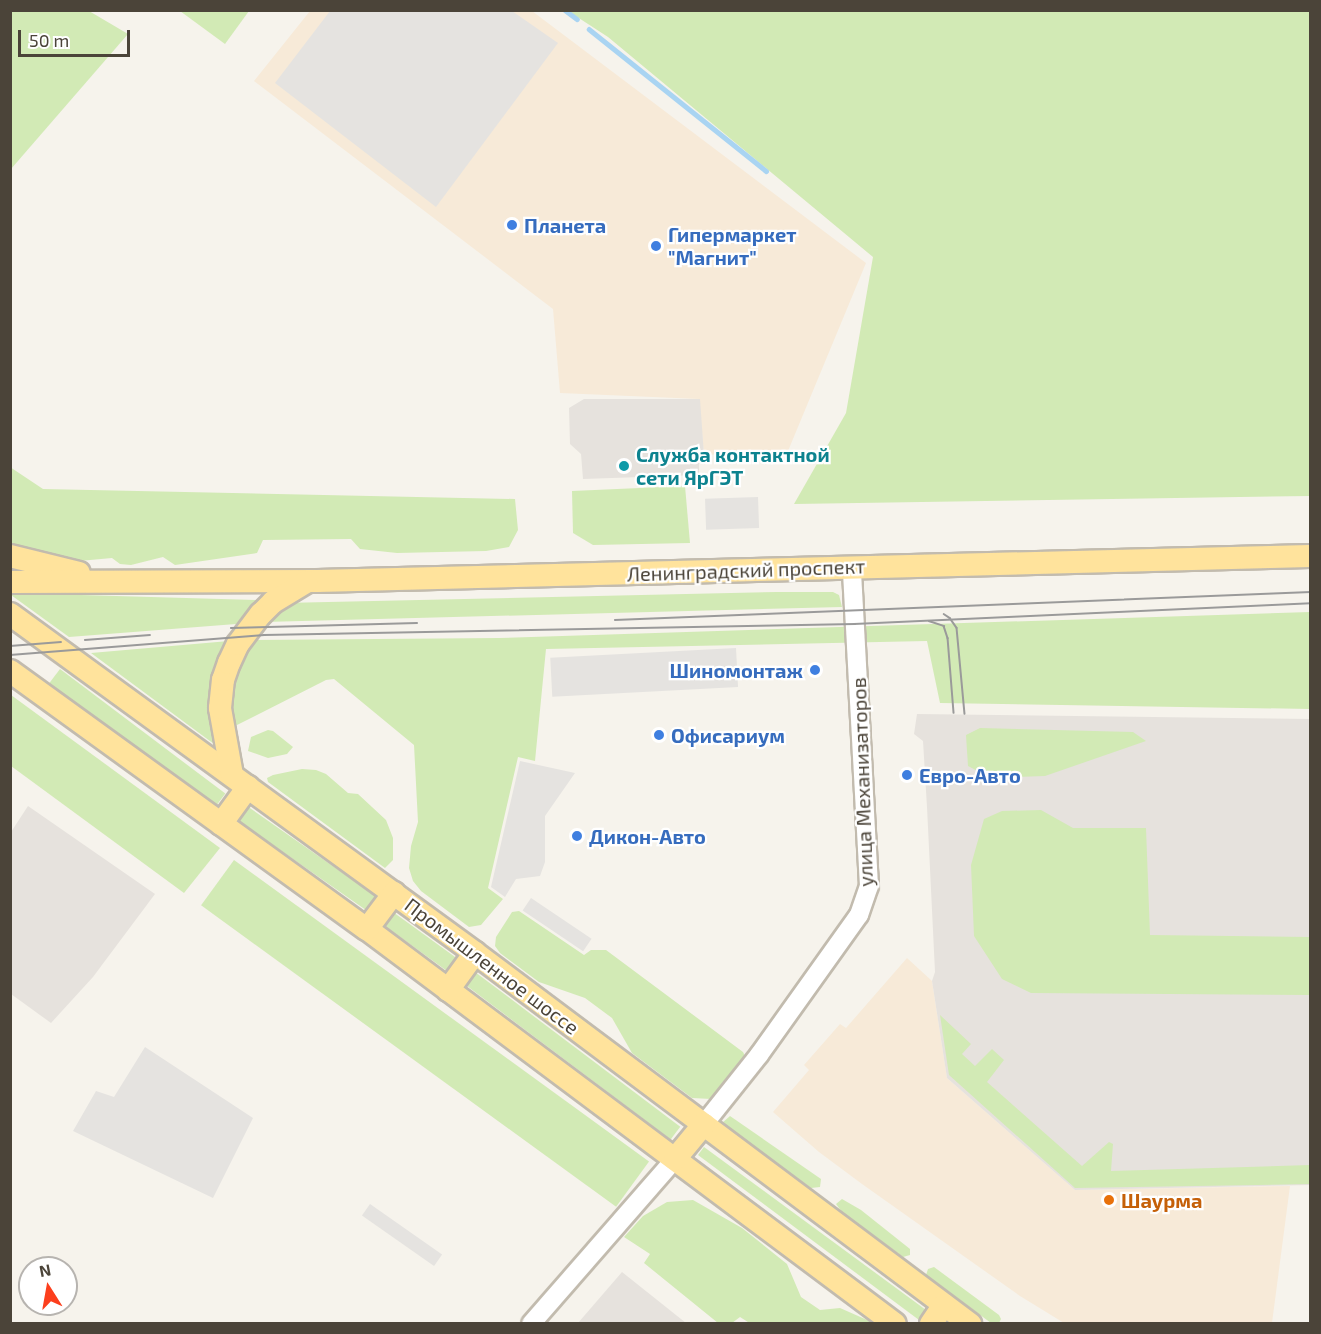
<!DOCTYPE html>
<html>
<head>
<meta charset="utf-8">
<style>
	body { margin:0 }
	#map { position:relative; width:1321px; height:1334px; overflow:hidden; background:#f6f3ec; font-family:"Exo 2",sans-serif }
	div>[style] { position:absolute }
	.commercial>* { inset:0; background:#f7ead8 }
	.industrial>* { inset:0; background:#e6e2dd }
	.green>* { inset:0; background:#d2eab5; transform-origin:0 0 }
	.parking>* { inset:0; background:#e5e3e0; transform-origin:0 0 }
	.stream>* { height:4.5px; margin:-2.25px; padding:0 2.25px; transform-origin:2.25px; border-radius:2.25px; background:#a9d4f2 }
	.roads { filter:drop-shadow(2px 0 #c2bbae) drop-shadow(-2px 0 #c2bbae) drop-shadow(0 2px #c2bbae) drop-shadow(0 -2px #c2bbae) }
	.minor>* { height:18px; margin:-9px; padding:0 9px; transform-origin:9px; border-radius:9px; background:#fff }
	.major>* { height:22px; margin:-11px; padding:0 11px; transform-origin:11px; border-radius:11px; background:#ffe39c }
	.tram>* { height:1.5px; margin:-0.75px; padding:0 0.75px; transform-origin:0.75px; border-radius:0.75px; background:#9a9a9a }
	.dots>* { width:16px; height:16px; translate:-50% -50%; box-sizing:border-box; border:3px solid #fff; border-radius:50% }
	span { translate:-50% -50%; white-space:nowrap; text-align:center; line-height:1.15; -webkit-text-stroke:4.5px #fff; paint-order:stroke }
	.shop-label { font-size:20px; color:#366cbe; font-weight:700 }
	.left { translate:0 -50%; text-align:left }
	.right { translate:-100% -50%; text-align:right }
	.culture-label { font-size:20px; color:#0d838f; font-weight:700 }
	.street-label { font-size:20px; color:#4b4439 }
	.food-label { font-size:20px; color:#c56008; font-weight:700 }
	.frame { position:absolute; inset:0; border:12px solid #4b4439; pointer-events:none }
	.north { position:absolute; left:18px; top:1256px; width:60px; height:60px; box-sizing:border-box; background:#fff; border:2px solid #b7b4b0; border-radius:50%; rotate:349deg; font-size:16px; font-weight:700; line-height:24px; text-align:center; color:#4b4439 }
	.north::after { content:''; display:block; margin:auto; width:21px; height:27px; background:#fc3f1d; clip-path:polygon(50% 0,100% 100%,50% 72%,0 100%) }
	.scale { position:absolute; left:18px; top:30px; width:112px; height:27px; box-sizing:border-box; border:3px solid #4b4439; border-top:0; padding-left:8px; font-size:18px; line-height:21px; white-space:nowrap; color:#4b4439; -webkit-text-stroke:4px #fff; paint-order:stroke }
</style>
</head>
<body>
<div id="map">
	<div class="commercial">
		<i style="clip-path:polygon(310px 11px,532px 11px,866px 263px,788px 451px,704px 455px,699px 399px,560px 393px,553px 309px,254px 81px)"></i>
		<i style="clip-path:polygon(907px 958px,932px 981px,947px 1078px,1075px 1190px,1290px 1186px,1272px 1323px,1064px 1323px,1020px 1296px,862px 1184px,819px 1152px,773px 1112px,809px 1070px,804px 1065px,840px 1024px,846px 1028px)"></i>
	</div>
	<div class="industrial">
		<i style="clip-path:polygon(584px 399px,700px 399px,704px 455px,699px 464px,699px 475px,583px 479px,581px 454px,570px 444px,569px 408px)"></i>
		<i style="clip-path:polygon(917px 714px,1310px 719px,1310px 1185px,1075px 1190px,947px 1078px,932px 981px,935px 972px,927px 807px,923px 741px,914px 734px)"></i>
		<i style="clip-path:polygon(28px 806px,155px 894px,93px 977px,51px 1023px,11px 994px,11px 832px)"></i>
		<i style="clip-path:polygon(622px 1272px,686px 1323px,578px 1323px)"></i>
	</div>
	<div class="green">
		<i style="clip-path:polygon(11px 10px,89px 11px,128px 34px,11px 169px)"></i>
		<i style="clip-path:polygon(180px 11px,249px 11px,225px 44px)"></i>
		<i style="clip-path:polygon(568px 11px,1310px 11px,1310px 496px,794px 504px,846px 413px,873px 257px,608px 37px)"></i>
		<i style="clip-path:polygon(10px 467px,43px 489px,515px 499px,518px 530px,509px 547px,486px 551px,397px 553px,360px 549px,351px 539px,263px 540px,257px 553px,175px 565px,163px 557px,131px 565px,120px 564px,112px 558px,79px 561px,11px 544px)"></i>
		<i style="clip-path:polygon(685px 486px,690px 543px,593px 545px,573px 533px,572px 491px)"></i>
		<i style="clip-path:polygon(777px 592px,833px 592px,839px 595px,842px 607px,264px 622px,283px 603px)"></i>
		<i style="clip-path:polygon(11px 593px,257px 600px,236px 624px,69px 637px,11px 595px)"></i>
		<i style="clip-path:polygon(1310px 612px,1310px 709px,940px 703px,927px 641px,546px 649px,535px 761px,518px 757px,488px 888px,503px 899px,481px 925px,469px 927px,421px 891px,413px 881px,409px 868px,411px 846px,418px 822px,414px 745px,334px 679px,326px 680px,237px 725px,230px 723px,233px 676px,253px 640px,499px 638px)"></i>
		<i style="clip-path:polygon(229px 641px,210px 711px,214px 744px,91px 653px)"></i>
		<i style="left:60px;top:669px;width:207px;height:27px;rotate:37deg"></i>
		<i style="clip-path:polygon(11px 695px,220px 848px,184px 893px,11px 766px)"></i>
		<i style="clip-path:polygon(980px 728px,1133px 732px,1146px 741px,1045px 776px,991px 778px,968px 766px,966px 735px)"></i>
		<i style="clip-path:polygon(268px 730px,273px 731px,293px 747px,287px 754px,268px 758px,248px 751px,251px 737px)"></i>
		<i style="clip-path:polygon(302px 769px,316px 770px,326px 774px,348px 793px,358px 794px,386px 820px,393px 838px,393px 860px,385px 868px,268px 782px,267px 778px,273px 775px)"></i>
		<i style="left:247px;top:806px;width:157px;height:17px;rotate:35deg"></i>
		<i style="clip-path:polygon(1041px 810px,1073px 828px,1146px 828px,1150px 935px,1310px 937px,1310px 995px,1031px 993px,1002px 979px,974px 936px,971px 865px,984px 819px,1002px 811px)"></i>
		<i style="left:234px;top:860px;width:513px;height:56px;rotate:36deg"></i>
		<i style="clip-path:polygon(519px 911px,584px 955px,591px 950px,606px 950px,743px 1052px,746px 1058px,718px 1095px,711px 1099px,692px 1098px,632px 1053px,612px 1018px,585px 998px,539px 982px,500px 953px,495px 946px,496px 937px,512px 912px)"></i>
		<i style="left:393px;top:912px;width:78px;height:16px;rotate:36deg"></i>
		<i style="left:475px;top:972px;width:257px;height:16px;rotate:37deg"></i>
		<i style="clip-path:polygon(940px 1015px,971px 1044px,962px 1054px,975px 1066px,992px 1049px,1004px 1060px,987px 1082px,1082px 1166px,1109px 1142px,1113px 1144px,1111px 1171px,1310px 1165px,1310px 1184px,1075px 1188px,949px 1075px)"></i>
		<i style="clip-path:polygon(730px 1116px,821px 1179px,820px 1187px,811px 1188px,722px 1123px)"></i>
		<i style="clip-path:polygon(704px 1147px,926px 1310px,919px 1320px,698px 1155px)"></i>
		<i style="clip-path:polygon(842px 1199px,861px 1210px,910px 1249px,910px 1255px,903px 1257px,842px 1212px,836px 1204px)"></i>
		<i style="clip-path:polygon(693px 1200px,742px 1228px,787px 1264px,801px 1297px,820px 1310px,840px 1308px,874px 1323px,751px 1324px,740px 1317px,732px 1323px,718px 1323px,644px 1263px,650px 1254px,624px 1237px,643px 1216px,667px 1202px)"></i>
		<i style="clip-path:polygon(934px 1267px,999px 1315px,1001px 1319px,999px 1323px,991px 1323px,926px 1275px,928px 1269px)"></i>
	</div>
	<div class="parking">
		<i style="clip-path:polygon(330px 11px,512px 11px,558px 43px,436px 207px,275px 83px)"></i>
		<i style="left:758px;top:497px;width:31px;height:53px;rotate:88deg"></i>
		<i style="left:736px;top:648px;width:39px;height:186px;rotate:87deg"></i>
		<i style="clip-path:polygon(520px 761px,575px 773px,545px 816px,545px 862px,540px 876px,516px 879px,505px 897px,491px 887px)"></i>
		<i style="left:531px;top:898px;width:73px;height:15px;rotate:34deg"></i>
		<i style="clip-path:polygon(145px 1047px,253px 1118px,213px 1198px,73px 1131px,96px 1091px,114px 1097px)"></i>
		<i style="left:370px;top:1204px;width:88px;height:14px;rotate:35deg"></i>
	</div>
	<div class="stream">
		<i style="left:565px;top:10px;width:15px;rotate:37deg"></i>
		<i style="left:589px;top:29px;width:227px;rotate:38.7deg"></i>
	</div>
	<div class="roads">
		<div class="minor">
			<i style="left:704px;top:1124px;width:88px;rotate:-51.4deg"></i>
			<i style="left:759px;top:1055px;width:172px;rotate:-54.5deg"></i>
			<i style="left:859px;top:915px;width:31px;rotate:-71deg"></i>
			<i style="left:869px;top:886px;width:319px;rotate:-93.1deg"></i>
			<i style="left:531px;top:1324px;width:219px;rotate:-48.9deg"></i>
		</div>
		<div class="major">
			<i style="left:10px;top:556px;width:71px;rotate:13.8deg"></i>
			<i style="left:10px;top:582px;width:307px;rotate:-0.2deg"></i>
			<i style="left:317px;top:581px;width:993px;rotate:-1.44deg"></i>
			<i style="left:10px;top:614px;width:575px;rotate:36.09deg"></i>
			<i style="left:475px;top:953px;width:619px;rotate:36.85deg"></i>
			<i style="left:10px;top:671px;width:440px;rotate:35.9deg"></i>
			<i style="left:367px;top:929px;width:659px;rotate:36.8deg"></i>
			<i style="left:232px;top:775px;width:68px;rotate:-100.2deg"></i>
			<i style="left:220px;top:708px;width:28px;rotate:-84deg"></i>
			<i style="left:223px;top:680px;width:18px;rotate:-71deg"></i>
			<i style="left:229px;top:663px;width:21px;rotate:-65deg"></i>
			<i style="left:238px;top:644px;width:38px;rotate:-53deg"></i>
			<i style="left:261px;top:614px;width:17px;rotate:-45deg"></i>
			<i style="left:273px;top:602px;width:39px;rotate:-31deg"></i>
			<i style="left:221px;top:824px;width:46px;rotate:-53.9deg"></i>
			<i style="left:367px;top:929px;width:45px;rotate:-53.1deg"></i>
			<i style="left:448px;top:990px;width:46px;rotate:-53.9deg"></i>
			<i style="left:675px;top:1159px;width:45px;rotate:-50.4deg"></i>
			<i style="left:931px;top:1324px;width:23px;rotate:-56deg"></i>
		</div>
	</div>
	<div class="tram">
		<i style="left:944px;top:614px;width:7px;rotate:34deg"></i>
		<i style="left:950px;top:618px;width:12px;rotate:55deg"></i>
		<i style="left:957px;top:628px;width:86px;rotate:84.7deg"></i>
		<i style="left:615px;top:620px;width:696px;rotate:-2.31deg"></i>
		<i style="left:929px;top:621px;width:16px;rotate:18deg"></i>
		<i style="left:944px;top:626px;width:13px;rotate:72deg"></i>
		<i style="left:948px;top:638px;width:75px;rotate:85.4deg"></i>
		<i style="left:231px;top:628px;width:186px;rotate:-1.5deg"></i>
		<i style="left:85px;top:640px;width:65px;rotate:-4.4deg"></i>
		<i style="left:10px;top:646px;width:51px;rotate:-4.5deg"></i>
		<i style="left:10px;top:655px;width:255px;rotate:-4.5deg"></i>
		<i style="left:264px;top:635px;width:591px;rotate:-1.07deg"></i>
		<i style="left:855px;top:624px;width:455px;rotate:-2.6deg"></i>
	</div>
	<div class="dots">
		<i style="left:512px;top:225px;background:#3f7fe0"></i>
		<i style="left:656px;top:246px;background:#3f7fe0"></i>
		<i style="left:624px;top:466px;background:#0f9aa8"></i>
		<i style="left:815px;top:670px;background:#3f7fe0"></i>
		<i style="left:659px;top:735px;background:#3f7fe0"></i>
		<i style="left:907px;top:775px;background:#3f7fe0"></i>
		<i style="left:577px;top:836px;background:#3f7fe0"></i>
		<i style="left:1109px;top:1200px;background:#e8710a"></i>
	</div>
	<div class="shop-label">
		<span class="left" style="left:524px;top:225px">Планета</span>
		<span class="left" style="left:668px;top:246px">Гипермаркет<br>"Магнит"</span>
		<span class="right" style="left:803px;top:670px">Шиномонтаж</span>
		<span class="left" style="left:671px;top:735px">Офисариум</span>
		<span class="left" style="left:919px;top:775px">Евро-Авто</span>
		<span class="left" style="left:589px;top:836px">Дикон-Авто</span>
	</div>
	<div class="culture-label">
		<span class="left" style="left:636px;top:466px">Служба контактной<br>сети ЯрГЭТ</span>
	</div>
	<div class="street-label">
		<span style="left:746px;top:570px;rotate:-2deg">Ленинградский проспект</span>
		<span style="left:862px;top:782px;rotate:-92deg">улица Механизаторов</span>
		<span style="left:492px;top:966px;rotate:37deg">Промышленное шоссе</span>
	</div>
	<div class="food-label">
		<span class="left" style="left:1121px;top:1200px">Шаурма</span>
	</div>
	<div class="frame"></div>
	<div class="north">N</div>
	<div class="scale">50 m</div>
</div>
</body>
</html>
